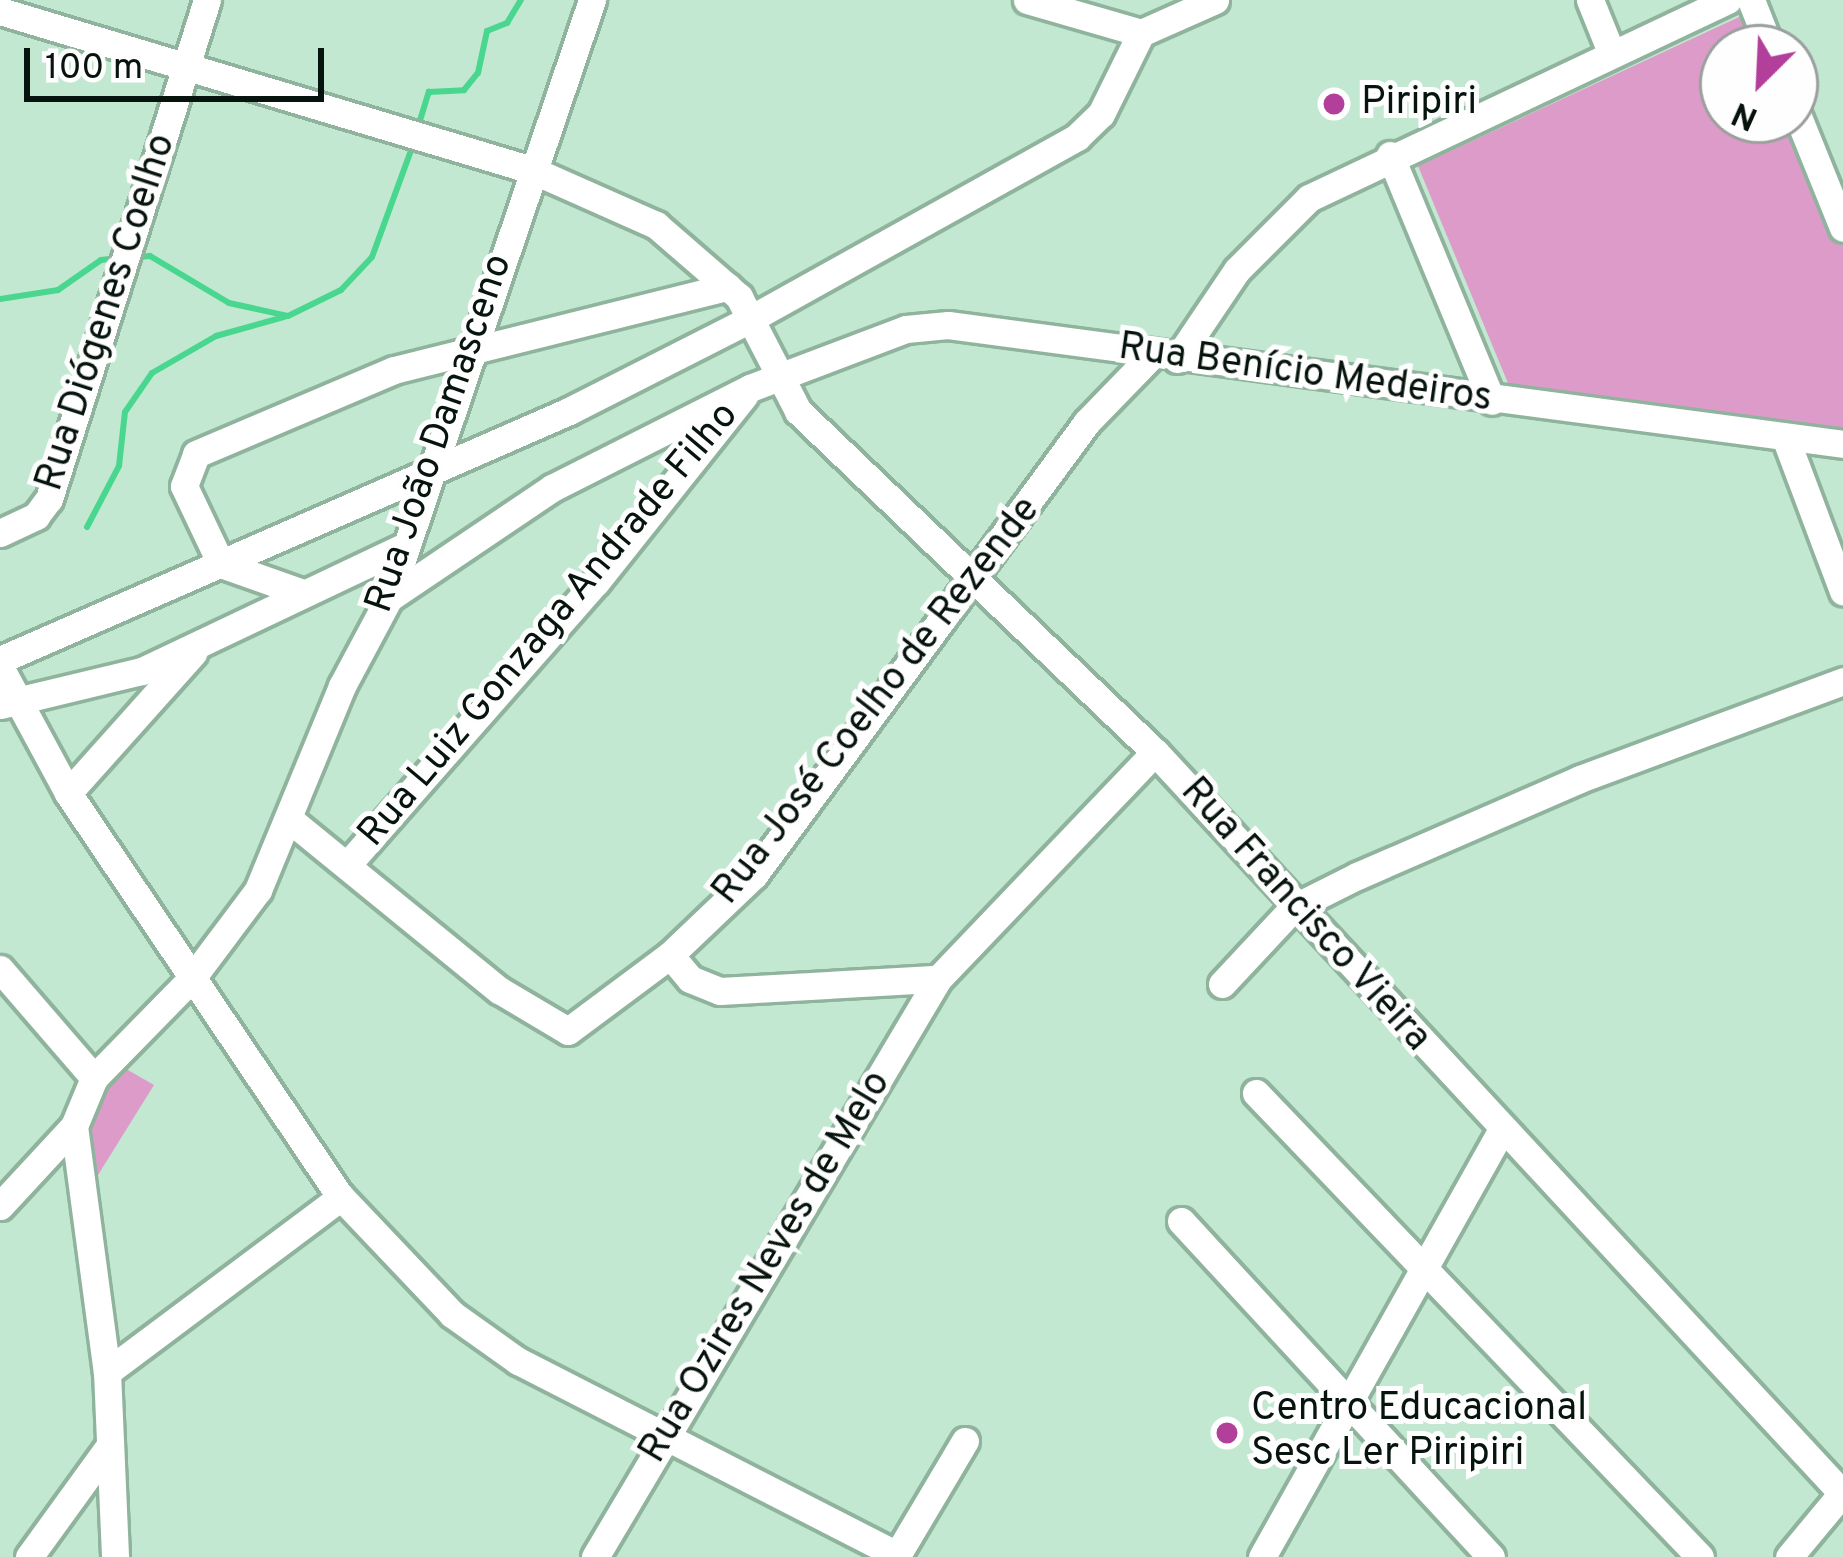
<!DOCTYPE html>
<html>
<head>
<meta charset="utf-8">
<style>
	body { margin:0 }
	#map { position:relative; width:1843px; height:1557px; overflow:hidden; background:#c3e8d1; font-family:Overpass,sans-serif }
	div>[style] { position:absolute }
	.green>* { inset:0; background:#dd9bca }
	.stream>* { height:6px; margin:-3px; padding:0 3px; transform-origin:3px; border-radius:3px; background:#49d790 }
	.roads { filter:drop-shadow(3px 0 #8fb39c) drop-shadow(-3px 0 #8fb39c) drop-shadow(0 3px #8fb39c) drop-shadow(0 -3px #8fb39c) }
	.minor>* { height:27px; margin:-13.5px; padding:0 13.5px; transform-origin:13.5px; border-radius:13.5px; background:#fff }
	.dots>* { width:33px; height:33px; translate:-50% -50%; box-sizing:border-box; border:6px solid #fefefe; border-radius:50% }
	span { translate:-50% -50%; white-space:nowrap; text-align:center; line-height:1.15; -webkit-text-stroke:10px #fefefe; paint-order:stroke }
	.poi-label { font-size:39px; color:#07140d }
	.left { translate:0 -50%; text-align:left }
	.street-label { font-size:39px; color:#07140d }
	.north { position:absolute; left:1699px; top:24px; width:120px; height:120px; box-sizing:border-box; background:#fefefe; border:3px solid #9ba09e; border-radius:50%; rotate:204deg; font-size:33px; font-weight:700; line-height:48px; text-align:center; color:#07140d }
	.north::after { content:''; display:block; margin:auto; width:42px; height:54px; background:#b23f99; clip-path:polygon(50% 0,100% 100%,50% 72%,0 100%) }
	.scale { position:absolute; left:24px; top:48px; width:300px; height:54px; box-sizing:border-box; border:6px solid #07140d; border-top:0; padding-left:15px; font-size:36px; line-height:42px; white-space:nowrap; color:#07140d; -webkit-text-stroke:9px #fefefe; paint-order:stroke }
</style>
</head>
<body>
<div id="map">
	<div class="green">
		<i style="clip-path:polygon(1752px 11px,1767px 48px,1723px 48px,1723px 120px,1795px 120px,1843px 245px,1843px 428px,1510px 388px,1418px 166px)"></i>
		<i style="clip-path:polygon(121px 1066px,154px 1085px,93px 1183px,88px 1110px)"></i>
	</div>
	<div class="stream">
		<i style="left:418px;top:127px;width:37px;rotate:-73deg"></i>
		<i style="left:429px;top:92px;width:35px;rotate:-3deg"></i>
		<i style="left:464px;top:90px;width:22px;rotate:-51deg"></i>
		<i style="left:478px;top:73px;width:43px;rotate:-77.9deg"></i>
		<i style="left:487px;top:31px;width:22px;rotate:-22deg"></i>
		<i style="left:507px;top:23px;width:27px;rotate:-59deg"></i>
		<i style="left:137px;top:257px;width:13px;rotate:-4deg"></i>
		<i style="left:150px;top:256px;width:92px;rotate:30.7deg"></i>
		<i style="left:229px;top:303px;width:60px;rotate:12.4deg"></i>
		<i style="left:288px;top:316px;width:59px;rotate:-26.1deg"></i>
		<i style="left:341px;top:290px;width:45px;rotate:-46.8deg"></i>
		<i style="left:372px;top:257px;width:119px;rotate:-69.9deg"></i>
		<i style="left:0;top:299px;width:59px;rotate:-8.8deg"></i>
		<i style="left:58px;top:290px;width:52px;rotate:-34.9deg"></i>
		<i style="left:101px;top:260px;width:17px;rotate:-7deg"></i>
		<i style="left:87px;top:527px;width:69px;rotate:-62.3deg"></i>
		<i style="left:119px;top:466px;width:54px;rotate:-83.7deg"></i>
		<i style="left:125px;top:412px;width:47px;rotate:-55.3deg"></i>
		<i style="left:152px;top:373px;width:74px;rotate:-30deg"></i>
		<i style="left:216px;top:336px;width:71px;rotate:-15.6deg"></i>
	</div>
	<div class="roads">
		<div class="minor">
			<i style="left:1027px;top:0;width:119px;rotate:16.1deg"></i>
			<i style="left:1590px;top:0;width:56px;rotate:68deg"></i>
			<i style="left:1751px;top:0;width:52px;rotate:68.4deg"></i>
			<i style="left:0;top:11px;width:555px;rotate:16.64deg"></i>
			<i style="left:532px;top:170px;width:136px;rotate:23.9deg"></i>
			<i style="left:656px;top:225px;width:110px;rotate:40.9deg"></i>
			<i style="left:739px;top:297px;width:128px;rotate:62.6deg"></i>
			<i style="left:798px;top:411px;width:494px;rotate:43.7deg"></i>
			<i style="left:1155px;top:752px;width:1010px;rotate:47.17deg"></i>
			<i style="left:1795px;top:109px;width:128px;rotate:68deg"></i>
			<i style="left:1390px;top:155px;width:266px;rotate:67.5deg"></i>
			<i style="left:1177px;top:359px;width:107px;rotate:-56deg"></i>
			<i style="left:1237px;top:270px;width:102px;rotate:-45deg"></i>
			<i style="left:1309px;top:198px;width:463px;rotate:-25.3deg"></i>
			<i style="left:1785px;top:437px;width:165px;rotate:69.4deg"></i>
			<i style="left:0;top:533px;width:40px;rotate:-25deg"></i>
			<i style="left:36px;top:516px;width:21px;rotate:-53deg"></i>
			<i style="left:49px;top:499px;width:523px;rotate:-72.43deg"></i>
			<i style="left:300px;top:592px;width:84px;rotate:-160.5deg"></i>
			<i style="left:221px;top:564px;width:86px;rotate:-115.4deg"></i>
			<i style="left:184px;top:486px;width:34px;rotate:-69deg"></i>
			<i style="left:196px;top:454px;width:215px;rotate:-23deg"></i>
			<i style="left:394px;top:370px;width:344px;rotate:-14deg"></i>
			<i style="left:389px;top:598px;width:197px;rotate:-34deg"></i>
			<i style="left:552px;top:488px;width:222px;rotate:-26.8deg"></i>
			<i style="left:750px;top:388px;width:167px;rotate:-20.7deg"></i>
			<i style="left:906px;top:329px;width:42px;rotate:-5.4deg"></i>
			<i style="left:948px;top:325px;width:903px;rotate:7.57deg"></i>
			<i style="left:0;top:660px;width:621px;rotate:-23.63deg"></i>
			<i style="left:569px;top:411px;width:208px;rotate:-26.9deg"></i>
			<i style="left:754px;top:317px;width:370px;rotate:-29.1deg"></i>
			<i style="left:1077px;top:137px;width:33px;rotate:-44deg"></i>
			<i style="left:1101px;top:114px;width:90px;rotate:-63.7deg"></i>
			<i style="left:1141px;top:33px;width:81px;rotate:-24deg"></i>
			<i style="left:0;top:667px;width:143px;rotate:61.6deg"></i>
			<i style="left:68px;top:793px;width:488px;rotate:56deg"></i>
			<i style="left:341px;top:1197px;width:161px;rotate:46.5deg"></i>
			<i style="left:452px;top:1314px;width:81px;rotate:35.5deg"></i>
			<i style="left:518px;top:1361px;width:426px;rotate:27.1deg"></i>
			<i style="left:0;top:705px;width:146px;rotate:-13.5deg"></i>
			<i style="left:142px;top:671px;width:291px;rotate:-25.4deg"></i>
			<i style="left:68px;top:793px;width:188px;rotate:-48.2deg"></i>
			<i style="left:289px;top:819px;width:271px;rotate:39.2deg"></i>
			<i style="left:499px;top:990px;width:80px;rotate:30.7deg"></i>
			<i style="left:568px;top:1031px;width:127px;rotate:-36.7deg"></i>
			<i style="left:670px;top:955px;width:116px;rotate:-43.6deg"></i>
			<i style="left:754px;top:875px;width:562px;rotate:-53.68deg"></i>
			<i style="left:1087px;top:422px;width:92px;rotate:-45.9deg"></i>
			<i style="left:348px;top:864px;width:376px;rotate:-48.7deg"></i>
			<i style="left:596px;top:582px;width:238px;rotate:-51.5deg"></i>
			<i style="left:670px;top:955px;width:31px;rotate:50deg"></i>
			<i style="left:690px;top:979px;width:32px;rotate:22deg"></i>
			<i style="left:720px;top:991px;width:218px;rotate:-3.2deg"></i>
			<i style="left:0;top:969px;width:144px;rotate:49.2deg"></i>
			<i style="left:1222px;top:984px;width:104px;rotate:-46.9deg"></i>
			<i style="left:1293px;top:908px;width:72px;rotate:-26.6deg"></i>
			<i style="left:1357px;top:876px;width:243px;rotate:-23.5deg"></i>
			<i style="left:1580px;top:779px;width:281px;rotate:-20.4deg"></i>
			<i style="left:1256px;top:1093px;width:642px;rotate:46.26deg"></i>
			<i style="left:74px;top:1126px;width:248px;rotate:82.4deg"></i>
			<i style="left:107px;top:1372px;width:185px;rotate:87.5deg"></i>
			<i style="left:0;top:1206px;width:109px;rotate:-47.2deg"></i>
			<i style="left:74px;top:1126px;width:52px;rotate:-67.4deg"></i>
			<i style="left:94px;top:1078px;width:140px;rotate:-45.6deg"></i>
			<i style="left:192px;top:978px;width:110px;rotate:-53.1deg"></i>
			<i style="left:258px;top:890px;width:221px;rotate:-67.6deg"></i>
			<i style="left:342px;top:686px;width:100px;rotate:-61.9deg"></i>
			<i style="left:389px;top:598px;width:632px;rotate:-71.25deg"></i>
			<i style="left:1181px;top:1221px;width:457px;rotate:47.3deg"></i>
			<i style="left:107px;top:1372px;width:292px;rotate:-36.8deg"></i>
			<i style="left:29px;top:1557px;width:138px;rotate:-54.1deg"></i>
			<i style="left:595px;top:1557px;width:672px;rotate:-59.31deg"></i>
			<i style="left:938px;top:979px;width:314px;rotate:-46.3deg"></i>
			<i style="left:896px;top:1557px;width:135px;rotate:-59.3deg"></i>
			<i style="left:1262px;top:1557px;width:490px;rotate:-60.7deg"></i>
			<i style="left:1789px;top:1557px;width:85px;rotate:-50.3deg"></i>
		</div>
	</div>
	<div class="dots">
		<i style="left:1334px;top:104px;background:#b23f99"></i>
		<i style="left:1227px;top:1433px;background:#b23f99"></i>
	</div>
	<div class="poi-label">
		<span class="left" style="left:1361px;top:104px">Piripiri</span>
		<span class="left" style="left:1251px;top:1433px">Centro Educacional<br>Sesc Ler Piripiri</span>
	</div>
	<div class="street-label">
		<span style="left:108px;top:313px;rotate:-72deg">Rua Diógenes Coelho</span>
		<span style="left:1305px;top:375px;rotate:8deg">Rua Benício Medeiros</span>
		<span style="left:441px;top:434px;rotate:-71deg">Rua João Damasceno</span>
		<span style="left:550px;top:626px;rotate:-50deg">Rua Luiz Gonzaga Andrade Filho</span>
		<span style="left:878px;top:702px;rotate:-52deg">Rua José Coelho de Rezende</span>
		<span style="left:1304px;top:916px;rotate:48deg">Rua Francisco Vieira</span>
		<span style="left:767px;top:1268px;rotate:-59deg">Rua Ozires Neves de Melo</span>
	</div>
	<div class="north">N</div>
	<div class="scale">100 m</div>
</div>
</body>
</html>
